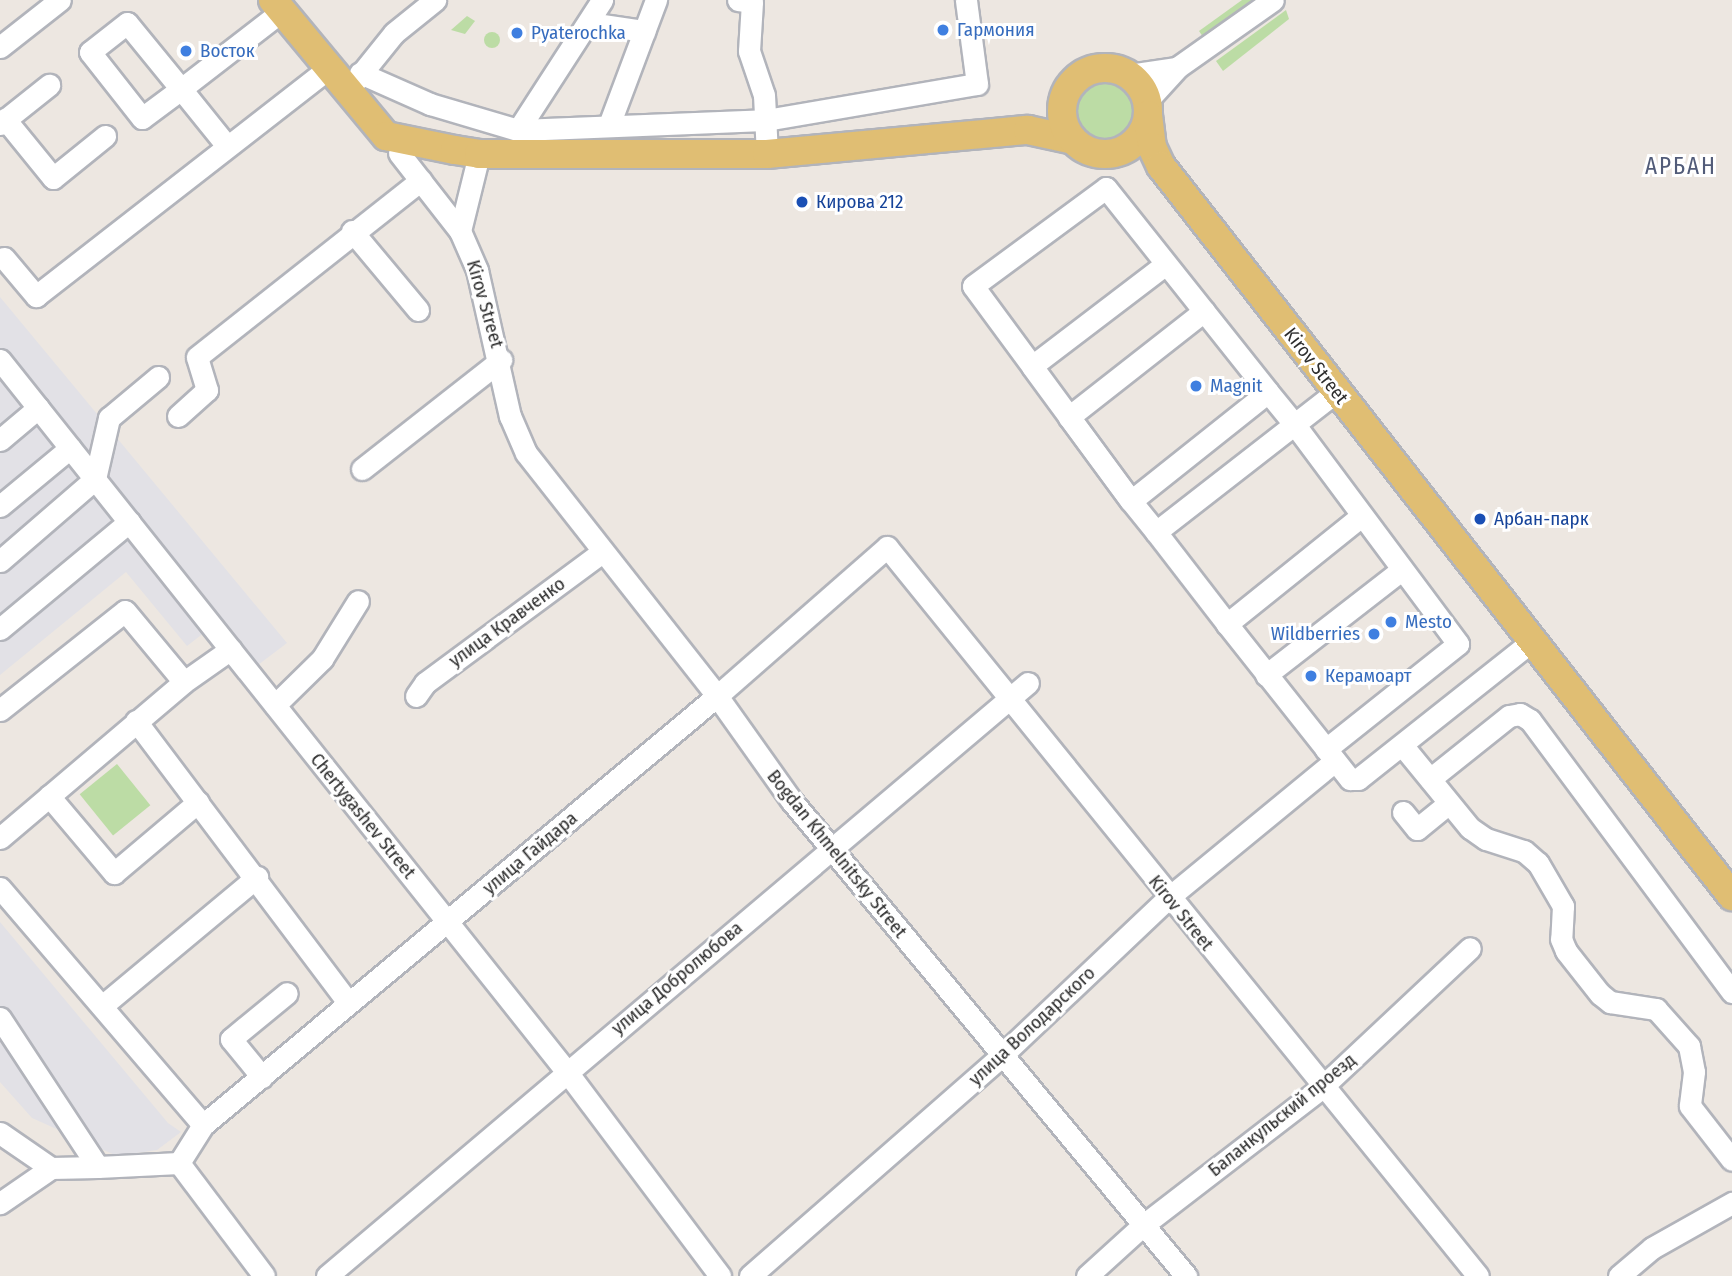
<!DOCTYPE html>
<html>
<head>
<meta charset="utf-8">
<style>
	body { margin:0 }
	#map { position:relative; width:1732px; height:1276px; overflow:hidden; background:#ede7e1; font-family:"Fira Sans Condensed",sans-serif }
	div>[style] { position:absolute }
	.industrial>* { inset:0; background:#e2e1e6 }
	.green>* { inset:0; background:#bcdca5; transform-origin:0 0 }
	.round { border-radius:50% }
	.roads { filter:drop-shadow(2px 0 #b2b4bb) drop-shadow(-2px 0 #b2b4bb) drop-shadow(0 2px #b2b4bb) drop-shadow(0 -2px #b2b4bb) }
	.minor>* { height:21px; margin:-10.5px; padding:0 10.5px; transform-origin:10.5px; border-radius:10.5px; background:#fff }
	.major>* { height:28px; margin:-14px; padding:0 14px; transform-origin:14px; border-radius:14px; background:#e0be73 }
	.major>.ring { margin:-14px; padding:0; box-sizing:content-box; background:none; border:28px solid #e0be73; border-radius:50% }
	.dots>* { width:19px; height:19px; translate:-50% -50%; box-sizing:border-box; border:4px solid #fff; border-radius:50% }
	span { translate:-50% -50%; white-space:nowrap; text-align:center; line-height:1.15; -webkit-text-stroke:6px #fff; paint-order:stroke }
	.shop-label { font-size:19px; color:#366cbe }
	.left { translate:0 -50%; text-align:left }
	.right { translate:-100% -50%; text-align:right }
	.transit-label { font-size:19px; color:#164399 }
	.street-label { font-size:19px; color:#2d2d2d }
	.quarter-label { font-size:23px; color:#525c79; letter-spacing:2px }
</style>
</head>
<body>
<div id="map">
	<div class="industrial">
		<i style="clip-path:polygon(0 297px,287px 643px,242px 677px,205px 632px,187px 646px,126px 572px,0 675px)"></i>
		<i style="clip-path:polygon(0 922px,168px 1123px,181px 1132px,157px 1150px,117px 1156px,32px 1118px,0 1082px)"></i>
	</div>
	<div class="green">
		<i style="clip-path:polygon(1242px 0,1259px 0,1205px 40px,1199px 31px)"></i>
		<i style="clip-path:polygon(1286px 10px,1289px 19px,1223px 71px,1216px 61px)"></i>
		<i style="clip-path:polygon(467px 16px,475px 21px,465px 34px,451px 30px)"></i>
		<i class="round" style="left:484px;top:32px;width:16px;height:16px"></i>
		<i class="round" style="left:1068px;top:75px;width:72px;height:72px"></i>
		<i style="left:117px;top:764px;width:53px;height:48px;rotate:51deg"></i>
	</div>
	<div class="roads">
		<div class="minor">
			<i style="left:738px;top:0;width:14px;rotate:8deg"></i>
			<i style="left:752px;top:2px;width:49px;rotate:93.5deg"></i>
			<i style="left:749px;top:51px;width:46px;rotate:71.2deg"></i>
			<i style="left:764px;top:95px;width:59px;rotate:87.1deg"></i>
			<i style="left:589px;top:23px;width:56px;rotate:8.3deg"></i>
			<i style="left:0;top:47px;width:76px;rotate:-38.1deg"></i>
			<i style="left:360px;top:73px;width:77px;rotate:23.9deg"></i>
			<i style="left:430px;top:104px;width:92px;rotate:16.5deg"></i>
			<i style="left:518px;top:130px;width:248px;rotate:-2.3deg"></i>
			<i style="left:766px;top:120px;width:214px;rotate:-9.7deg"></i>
			<i style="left:977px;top:84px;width:85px;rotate:-97.5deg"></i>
			<i style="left:1129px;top:75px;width:48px;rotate:-8.5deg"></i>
			<i style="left:353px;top:84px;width:65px;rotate:-51.2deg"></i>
			<i style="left:394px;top:33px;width:53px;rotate:-38.8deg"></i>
			<i style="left:1147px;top:101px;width:46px;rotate:-47.6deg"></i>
			<i style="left:1178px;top:67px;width:116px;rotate:-35.2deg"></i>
			<i style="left:5px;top:119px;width:76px;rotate:50.9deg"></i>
			<i style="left:53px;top:178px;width:67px;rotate:-38.9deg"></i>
			<i style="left:0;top:124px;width:63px;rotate:-38.5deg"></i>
			<i style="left:609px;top:125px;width:134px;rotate:-69.4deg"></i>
			<i style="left:518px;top:130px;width:155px;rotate:-57.1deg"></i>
			<i style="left:227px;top:146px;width:73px;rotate:-128.9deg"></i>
			<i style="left:181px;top:89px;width:85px;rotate:-129.3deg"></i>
			<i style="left:127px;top:23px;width:47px;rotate:141.9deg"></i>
			<i style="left:90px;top:52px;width:84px;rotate:51.8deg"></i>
			<i style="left:142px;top:118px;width:49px;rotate:-36.6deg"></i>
			<i style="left:181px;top:89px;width:128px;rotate:-37.7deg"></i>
			<i style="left:399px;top:153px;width:99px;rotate:52deg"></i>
			<i style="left:460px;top:231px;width:43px;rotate:66.4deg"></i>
			<i style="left:477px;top:270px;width:150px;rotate:77.3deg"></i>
			<i style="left:510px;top:416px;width:40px;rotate:66.6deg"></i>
			<i style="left:526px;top:453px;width:309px;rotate:51.8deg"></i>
			<i style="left:717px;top:696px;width:128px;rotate:54.6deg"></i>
			<i style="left:791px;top:800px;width:619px;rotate:50.31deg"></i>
			<i style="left:352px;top:231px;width:103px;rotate:50.1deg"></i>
			<i style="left:460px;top:231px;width:79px;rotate:-76.1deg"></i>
			<i style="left:4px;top:258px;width:50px;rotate:49.9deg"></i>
			<i style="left:36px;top:296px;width:371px;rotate:-37.9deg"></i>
			<i style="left:1204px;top:311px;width:172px;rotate:141.9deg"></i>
			<i style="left:1069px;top:417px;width:104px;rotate:53.6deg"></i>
			<i style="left:1131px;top:501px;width:167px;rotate:-126.3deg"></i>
			<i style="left:1032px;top:366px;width:99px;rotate:-126.4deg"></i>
			<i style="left:973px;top:286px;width:165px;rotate:-36.4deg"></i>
			<i style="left:1106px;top:188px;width:260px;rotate:51.5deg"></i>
			<i style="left:1268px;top:392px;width:43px;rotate:50.7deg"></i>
			<i style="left:1295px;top:425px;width:273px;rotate:53.3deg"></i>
			<i style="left:1458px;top:644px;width:169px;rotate:141.5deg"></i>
			<i style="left:0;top:360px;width:910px;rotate:51.47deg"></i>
			<i style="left:567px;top:1072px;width:255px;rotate:53.1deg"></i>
			<i style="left:1032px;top:366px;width:168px;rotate:-37.3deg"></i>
			<i style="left:1268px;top:392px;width:175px;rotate:141.5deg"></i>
			<i style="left:1131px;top:501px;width:40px;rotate:51deg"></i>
			<i style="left:1156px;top:532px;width:228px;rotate:-37.9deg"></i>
			<i style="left:178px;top:416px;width:39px;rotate:-42deg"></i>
			<i style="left:207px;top:390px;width:34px;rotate:-107deg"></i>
			<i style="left:197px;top:357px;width:285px;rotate:-38.3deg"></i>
			<i style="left:0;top:440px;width:50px;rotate:-40.1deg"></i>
			<i style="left:362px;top:469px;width:177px;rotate:-38.1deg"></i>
			<i style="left:0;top:506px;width:91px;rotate:-39.6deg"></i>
			<i style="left:1360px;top:517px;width:171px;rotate:141.2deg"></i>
			<i style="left:1227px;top:624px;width:198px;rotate:51.6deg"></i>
			<i style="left:1350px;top:779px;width:8px"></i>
			<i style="left:1358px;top:779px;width:222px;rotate:-38.4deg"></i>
			<i style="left:1156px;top:532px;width:116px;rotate:52.3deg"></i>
			<i style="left:0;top:561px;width:125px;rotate:-40.8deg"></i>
			<i style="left:95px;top:479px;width:63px;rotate:-77.1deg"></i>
			<i style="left:109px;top:418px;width:64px;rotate:-39.9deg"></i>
			<i style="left:0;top:629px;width:168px;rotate:-39.7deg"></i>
			<i style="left:1266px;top:675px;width:170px;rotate:-37.8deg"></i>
			<i style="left:416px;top:696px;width:16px;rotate:-55deg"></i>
			<i style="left:425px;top:683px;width:219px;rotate:-36.5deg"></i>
			<i style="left:275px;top:705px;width:66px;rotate:-44.4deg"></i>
			<i style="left:322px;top:659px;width:68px;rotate:-58.2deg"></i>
			<i style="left:0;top:710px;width:159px;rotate:-38.4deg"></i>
			<i style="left:125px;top:611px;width:92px;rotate:50.3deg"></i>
			<i style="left:136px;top:721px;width:352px;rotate:53deg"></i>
			<i style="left:1402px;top:745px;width:107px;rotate:50.7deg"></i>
			<i style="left:1470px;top:828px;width:19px;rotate:35deg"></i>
			<i style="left:1486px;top:839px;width:40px;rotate:18deg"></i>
			<i style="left:1524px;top:851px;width:18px;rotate:41deg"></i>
			<i style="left:1538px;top:863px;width:50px;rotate:59.8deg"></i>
			<i style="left:1563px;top:906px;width:33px;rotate:93deg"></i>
			<i style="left:1561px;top:939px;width:13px;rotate:67deg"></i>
			<i style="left:1566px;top:951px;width:55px;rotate:51.7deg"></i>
			<i style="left:1600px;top:994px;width:13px;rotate:39deg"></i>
			<i style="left:1610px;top:1002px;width:47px;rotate:8.7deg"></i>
			<i style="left:1656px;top:1009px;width:50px;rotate:48.3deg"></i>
			<i style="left:1689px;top:1046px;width:26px;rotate:79deg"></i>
			<i style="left:1694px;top:1072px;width:34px;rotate:97deg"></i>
			<i style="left:1690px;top:1106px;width:68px;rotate:52.1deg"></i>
			<i style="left:1430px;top:779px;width:101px;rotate:-38.6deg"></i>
			<i style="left:1509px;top:716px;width:11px;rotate:-10deg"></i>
			<i style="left:1520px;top:714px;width:12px;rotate:31deg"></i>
			<i style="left:1530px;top:720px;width:339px;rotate:53.4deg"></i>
			<i style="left:49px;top:796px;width:101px;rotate:49.8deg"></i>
			<i style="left:114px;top:873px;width:110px;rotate:-40.2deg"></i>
			<i style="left:1403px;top:812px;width:22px;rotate:51deg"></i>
			<i style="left:1417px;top:829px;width:41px;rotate:-39.1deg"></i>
			<i style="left:0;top:838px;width:241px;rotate:-40.3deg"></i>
			<i style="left:184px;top:682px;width:57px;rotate:-35.1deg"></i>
			<i style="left:0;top:888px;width:312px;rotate:49.4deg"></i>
			<i style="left:102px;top:1006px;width:202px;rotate:-39.8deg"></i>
			<i style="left:0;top:1018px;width:178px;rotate:56.7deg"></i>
			<i style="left:98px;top:1167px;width:47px;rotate:178.8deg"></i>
			<i style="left:51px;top:1168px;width:62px;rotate:145.5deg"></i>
			<i style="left:262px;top:1077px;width:49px;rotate:-129.2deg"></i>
			<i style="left:231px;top:1039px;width:72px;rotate:-39.4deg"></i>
			<i style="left:0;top:1133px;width:62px;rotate:34.5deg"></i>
			<i style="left:179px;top:1163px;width:45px;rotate:-57.7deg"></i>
			<i style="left:203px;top:1125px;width:670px;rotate:-39.85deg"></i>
			<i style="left:717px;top:696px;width:226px;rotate:-41.2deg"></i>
			<i style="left:887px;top:547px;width:938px;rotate:50.97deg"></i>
			<i style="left:98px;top:1167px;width:81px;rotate:-2.8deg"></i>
			<i style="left:179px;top:1163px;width:141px;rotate:53deg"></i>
			<i style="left:327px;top:1276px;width:918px;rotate:-40.23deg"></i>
			<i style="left:750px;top:1276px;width:334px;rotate:-41.2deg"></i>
			<i style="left:1001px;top:1056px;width:230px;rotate:-43.4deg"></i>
			<i style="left:1168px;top:898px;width:216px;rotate:-39.4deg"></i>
			<i style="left:1087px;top:1276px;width:74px;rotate:-42.3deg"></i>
			<i style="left:1142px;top:1226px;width:226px;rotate:-37.6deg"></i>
			<i style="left:1321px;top:1088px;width:204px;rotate:-43.2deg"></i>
			<i style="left:1619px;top:1276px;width:43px;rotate:-40.3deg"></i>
			<i style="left:1652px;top:1248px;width:92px;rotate:-29.4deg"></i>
		</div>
		<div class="major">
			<i style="left:273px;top:0;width:177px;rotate:50.3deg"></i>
			<i style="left:386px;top:136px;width:70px;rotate:11.5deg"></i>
			<i style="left:455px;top:150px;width:24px;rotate:9deg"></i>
			<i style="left:479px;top:154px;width:288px"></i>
			<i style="left:767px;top:154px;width:262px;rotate:-5.3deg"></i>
			<i style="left:1028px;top:130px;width:46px;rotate:12.5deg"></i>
			<i class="ring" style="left:1062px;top:68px;width:58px;height:58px"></i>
			<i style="left:1148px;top:115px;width:32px;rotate:83deg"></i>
			<i style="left:1152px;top:147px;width:21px;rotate:65deg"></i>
			<i style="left:1161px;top:166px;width:927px;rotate:51.97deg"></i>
		</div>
	</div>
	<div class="dots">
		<i style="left:943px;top:30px;background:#3f7fe0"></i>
		<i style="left:517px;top:33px;background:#3f7fe0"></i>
		<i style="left:186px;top:51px;background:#3f7fe0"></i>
		<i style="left:802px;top:202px;background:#1a4fb4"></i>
		<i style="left:1196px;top:386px;background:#3f7fe0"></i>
		<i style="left:1480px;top:519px;background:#1a4fb4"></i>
		<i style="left:1391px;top:622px;background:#3f7fe0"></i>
		<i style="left:1374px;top:634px;background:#3f7fe0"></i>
		<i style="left:1311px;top:676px;background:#3f7fe0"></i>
	</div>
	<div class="shop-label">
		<span class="left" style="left:957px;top:30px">Гармония</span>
		<span class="left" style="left:531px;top:33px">Pyaterochka</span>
		<span class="left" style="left:200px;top:51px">Восток</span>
		<span class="left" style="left:1210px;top:386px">Magnit</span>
		<span class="left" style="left:1405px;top:622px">Mesto</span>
		<span class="right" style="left:1360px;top:634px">Wildberries</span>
		<span class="left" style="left:1325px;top:676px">Керамоарт</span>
	</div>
	<div class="transit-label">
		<span class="left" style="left:816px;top:202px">Кирова 212</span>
		<span class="left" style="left:1494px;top:519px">Арбан-парк</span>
	</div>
	<div class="street-label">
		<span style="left:485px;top:304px;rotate:74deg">Kirov Street</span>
		<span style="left:1316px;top:366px;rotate:52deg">Kirov Street</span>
		<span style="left:507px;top:622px;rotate:-36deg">улица Кравченко</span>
		<span style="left:363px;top:816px;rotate:51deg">Chertygashev Street</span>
		<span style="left:530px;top:853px;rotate:-40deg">улица Гайдара</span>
		<span style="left:837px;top:854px;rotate:51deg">Bogdan Khmelnitsky Street</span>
		<span style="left:1181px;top:913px;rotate:51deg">Kirov Street</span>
		<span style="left:677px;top:978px;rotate:-40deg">улица Добролюбова</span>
		<span style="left:1032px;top:1026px;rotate:-43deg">улица Володарского</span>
		<span style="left:1282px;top:1115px;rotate:-39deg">Баланкульский проезд</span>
	</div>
	<div class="quarter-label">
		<span style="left:1681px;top:166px">АРБАН</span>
	</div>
</div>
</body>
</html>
